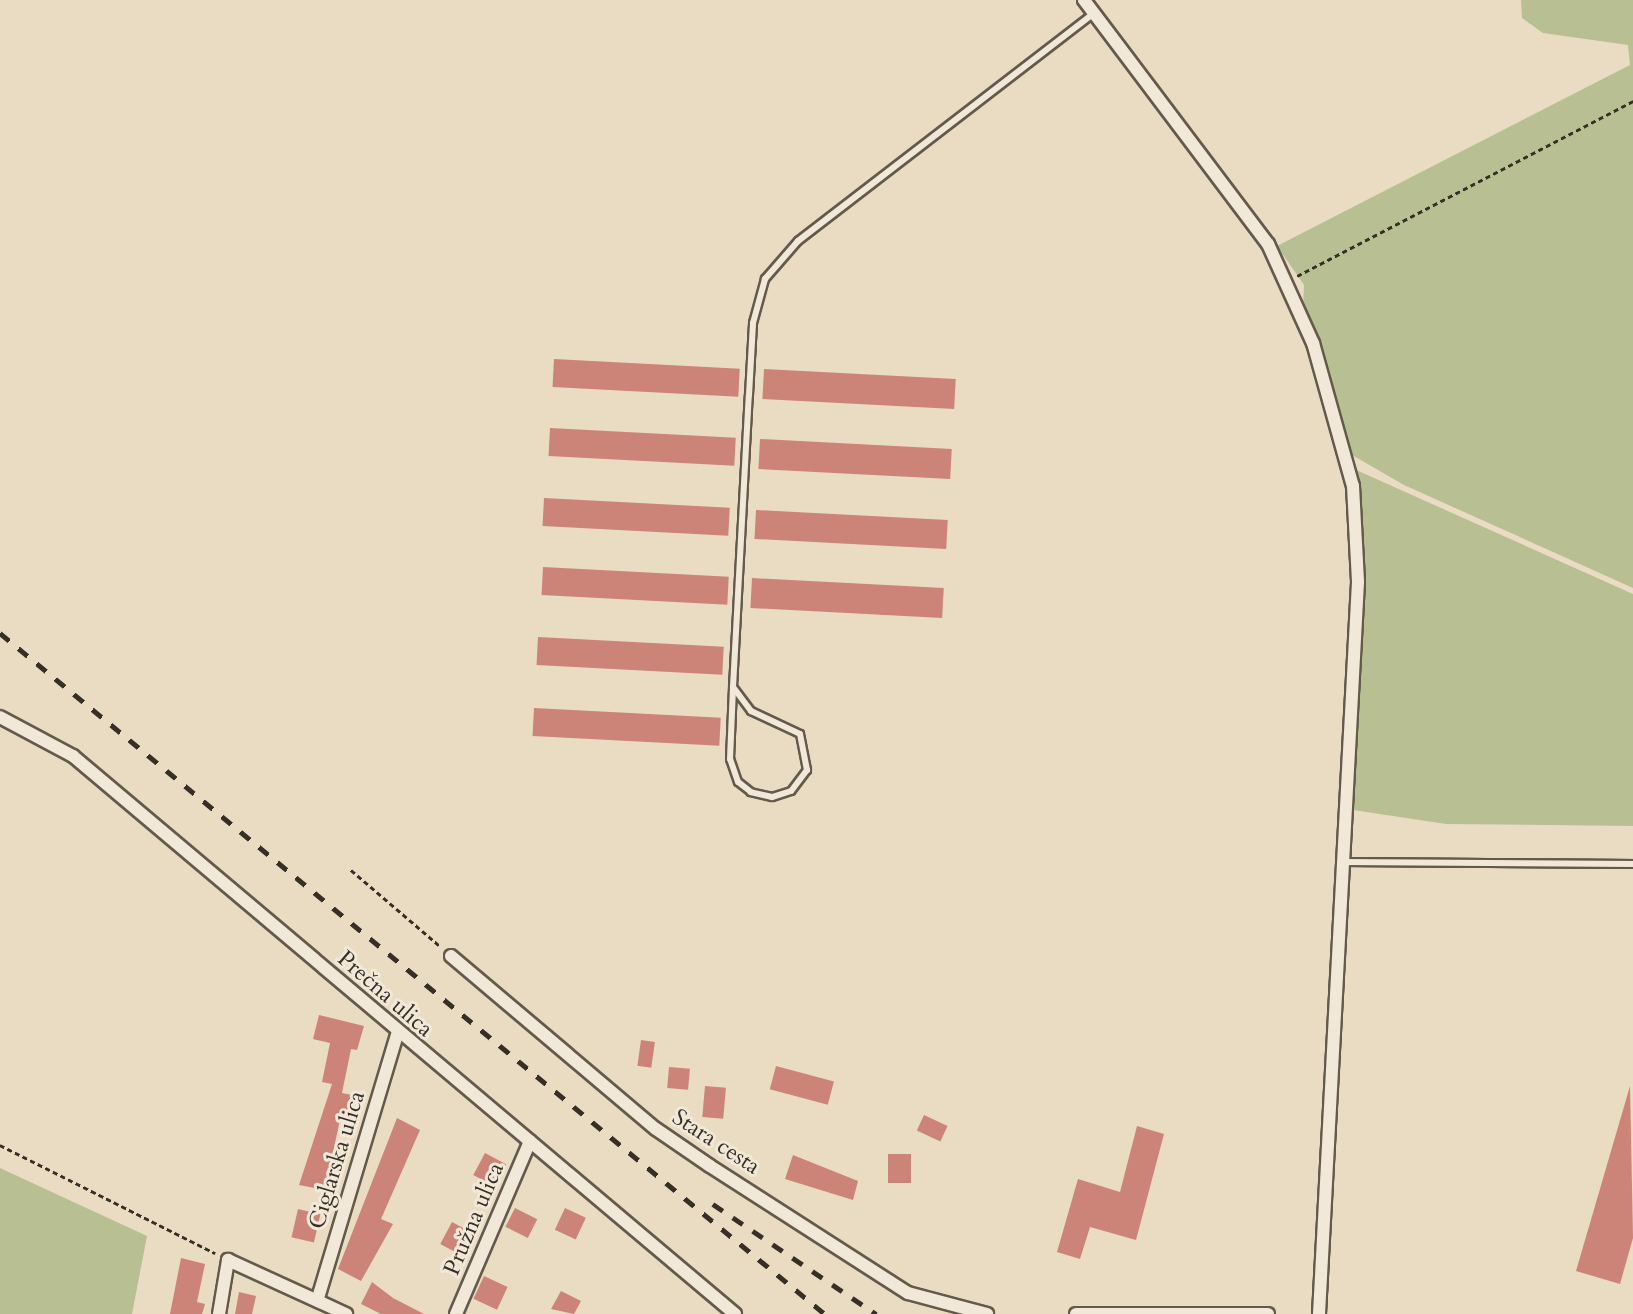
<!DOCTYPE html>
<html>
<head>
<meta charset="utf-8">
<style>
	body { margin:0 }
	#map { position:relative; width:1633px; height:1314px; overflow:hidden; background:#eadbc3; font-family:Cardo,serif }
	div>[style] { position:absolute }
	.green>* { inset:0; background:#b8c093 }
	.building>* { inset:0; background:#cc8478; transform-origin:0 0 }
	.path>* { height:2.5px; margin-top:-1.25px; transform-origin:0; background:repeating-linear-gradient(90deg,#372f25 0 5px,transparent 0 8.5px) }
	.roads { filter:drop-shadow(2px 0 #645a4c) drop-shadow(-2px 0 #645a4c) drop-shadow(0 2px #645a4c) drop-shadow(0 -2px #645a4c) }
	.lane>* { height:6px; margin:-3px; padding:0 3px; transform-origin:3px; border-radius:3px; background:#f1e8d8 }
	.street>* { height:12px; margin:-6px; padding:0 6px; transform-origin:6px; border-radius:6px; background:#f1e8d8 }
	.rail>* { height:4.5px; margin-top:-2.25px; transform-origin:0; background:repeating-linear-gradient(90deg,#372f25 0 12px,transparent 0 24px) }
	span { translate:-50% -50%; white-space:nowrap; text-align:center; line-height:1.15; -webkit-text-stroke:6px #f1e8d8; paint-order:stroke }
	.street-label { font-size:23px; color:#372f25 }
</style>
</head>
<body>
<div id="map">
	<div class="green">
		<i style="clip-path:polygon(1521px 0,1633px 0,1633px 588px,1404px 485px,1352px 455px,1303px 308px,1304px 285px,1277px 246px,1630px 65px,1628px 45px,1543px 33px,1522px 18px)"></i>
		<i style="clip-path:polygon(1354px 469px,1633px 594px,1633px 826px,1446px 824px,1353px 810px,1363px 582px)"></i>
		<i style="clip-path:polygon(0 1168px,147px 1236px,132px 1314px,0 1314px)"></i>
	</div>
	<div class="building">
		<i style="left:554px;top:359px;width:186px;height:28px;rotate:3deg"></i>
		<i style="left:764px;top:369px;width:192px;height:30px;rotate:3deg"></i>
		<i style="left:550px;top:428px;width:186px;height:28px;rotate:3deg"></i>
		<i style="left:760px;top:439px;width:192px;height:30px;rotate:3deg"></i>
		<i style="left:544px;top:498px;width:186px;height:28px;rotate:3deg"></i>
		<i style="left:756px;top:510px;width:192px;height:29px;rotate:3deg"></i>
		<i style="left:543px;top:567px;width:186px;height:28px;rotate:3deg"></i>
		<i style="left:752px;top:578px;width:192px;height:30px;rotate:3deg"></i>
		<i style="left:538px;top:637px;width:186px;height:28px;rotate:3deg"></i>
		<i style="left:534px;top:708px;width:187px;height:28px;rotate:3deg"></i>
		<i style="clip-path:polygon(319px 1015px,364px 1026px,357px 1050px,351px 1049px,342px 1093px,352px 1095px,348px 1117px,341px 1115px,325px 1190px,299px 1185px,332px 1084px,322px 1082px,330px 1043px,313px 1039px)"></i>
		<i style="left:641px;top:1040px;width:14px;height:26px;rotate:8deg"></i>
		<i style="left:776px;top:1066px;width:60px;height:24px;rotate:15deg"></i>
		<i style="left:669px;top:1067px;width:21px;height:21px;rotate:5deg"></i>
		<i style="left:705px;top:1086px;width:21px;height:31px;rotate:5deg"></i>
		<i style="clip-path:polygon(1630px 1086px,1633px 1238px,1620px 1284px,1576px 1271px)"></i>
		<i style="left:924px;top:1115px;width:26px;height:17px;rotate:25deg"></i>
		<i style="clip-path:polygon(397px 1118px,420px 1130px,381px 1219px,393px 1224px,361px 1281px,338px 1269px)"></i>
		<i style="clip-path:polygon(1137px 1126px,1164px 1134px,1136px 1240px,1090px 1227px,1080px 1259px,1057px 1252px,1078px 1179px,1120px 1192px)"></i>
		<i style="left:485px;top:1153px;width:24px;height:25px;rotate:28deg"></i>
		<i style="left:888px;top:1154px;width:23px;height:29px"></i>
		<i style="clip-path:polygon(793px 1155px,858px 1181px,853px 1200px,785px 1179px)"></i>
		<i style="left:515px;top:1208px;width:25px;height:21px;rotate:27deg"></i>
		<i style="left:565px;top:1208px;width:23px;height:24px;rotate:25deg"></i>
		<i style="left:298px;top:1209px;width:23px;height:29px;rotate:13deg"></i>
		<i style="left:452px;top:1222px;width:24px;height:25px;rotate:28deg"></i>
		<i style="clip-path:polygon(181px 1258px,205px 1264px,197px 1302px,205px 1304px,202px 1314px,170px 1314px)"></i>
		<i style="left:484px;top:1276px;width:26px;height:25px;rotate:25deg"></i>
		<i style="clip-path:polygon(372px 1282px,393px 1298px,424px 1314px,381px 1314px,361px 1304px)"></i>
		<i style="clip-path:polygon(561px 1291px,581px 1301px,574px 1314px,551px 1309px)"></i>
		<i style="clip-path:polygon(239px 1292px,256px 1296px,252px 1314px,235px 1314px)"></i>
	</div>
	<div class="path">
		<i style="left:1297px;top:276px;width:379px;rotate:-27.5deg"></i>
		<i style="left:351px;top:870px;width:118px;rotate:40.5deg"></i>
		<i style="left:0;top:1145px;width:241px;rotate:26.7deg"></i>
	</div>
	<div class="roads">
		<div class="lane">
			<i style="left:733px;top:687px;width:30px;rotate:53deg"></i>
			<i style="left:751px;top:711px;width:54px;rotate:25.1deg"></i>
			<i style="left:800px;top:734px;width:37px;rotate:79deg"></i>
			<i style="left:807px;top:770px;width:26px;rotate:127deg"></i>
			<i style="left:791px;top:791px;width:20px;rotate:162deg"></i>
			<i style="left:772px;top:797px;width:22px;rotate:-167deg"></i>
			<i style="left:751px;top:792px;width:16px;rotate:-142deg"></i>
			<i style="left:738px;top:782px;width:24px;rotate:-109deg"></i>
			<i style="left:730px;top:759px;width:72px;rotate:-87.6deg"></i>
			<i style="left:733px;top:687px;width:292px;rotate:-86.9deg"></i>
			<i style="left:749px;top:395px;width:72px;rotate:-86.8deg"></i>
			<i style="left:753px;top:323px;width:46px;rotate:-74.7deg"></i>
			<i style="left:765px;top:279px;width:50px;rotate:-49deg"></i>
			<i style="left:798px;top:241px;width:374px;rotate:-37.6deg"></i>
			<i style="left:1345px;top:862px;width:288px;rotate:0.4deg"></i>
		</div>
		<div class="street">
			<i style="left:1084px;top:0;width:306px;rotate:53deg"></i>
			<i style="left:1268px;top:244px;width:109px;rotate:65.6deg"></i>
			<i style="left:1313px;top:343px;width:148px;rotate:74.4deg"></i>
			<i style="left:1353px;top:486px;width:96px;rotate:87deg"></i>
			<i style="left:1358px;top:582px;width:733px;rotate:93.05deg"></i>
			<i style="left:0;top:717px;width:83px;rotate:28.1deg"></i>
			<i style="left:73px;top:756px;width:866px;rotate:40.13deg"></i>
			<i style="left:451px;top:956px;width:268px;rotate:40.2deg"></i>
			<i style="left:656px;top:1129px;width:65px;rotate:34.4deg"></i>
			<i style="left:710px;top:1166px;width:235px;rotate:32.7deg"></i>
			<i style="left:908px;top:1293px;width:82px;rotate:14.9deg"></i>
			<i style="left:318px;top:1298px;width:276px;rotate:-73.3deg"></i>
			<i style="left:219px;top:1314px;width:55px;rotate:-80.5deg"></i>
			<i style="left:228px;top:1260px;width:130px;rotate:24.6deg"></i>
			<i style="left:456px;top:1314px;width:188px;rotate:-66.8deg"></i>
			<i style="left:1076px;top:1314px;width:192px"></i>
		</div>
	</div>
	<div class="rail">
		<i style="left:0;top:633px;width:1070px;rotate:39.54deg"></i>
		<i style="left:713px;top:1204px;width:197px;rotate:34deg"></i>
	</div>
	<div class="street-label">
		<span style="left:385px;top:994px;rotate:41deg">Prečna ulica</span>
		<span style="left:716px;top:1142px;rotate:33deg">Stara cesta</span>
		<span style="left:337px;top:1160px;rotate:-73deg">Ciglarska ulica</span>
		<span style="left:474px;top:1219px;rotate:-67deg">Pružna ulica</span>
	</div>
</div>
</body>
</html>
